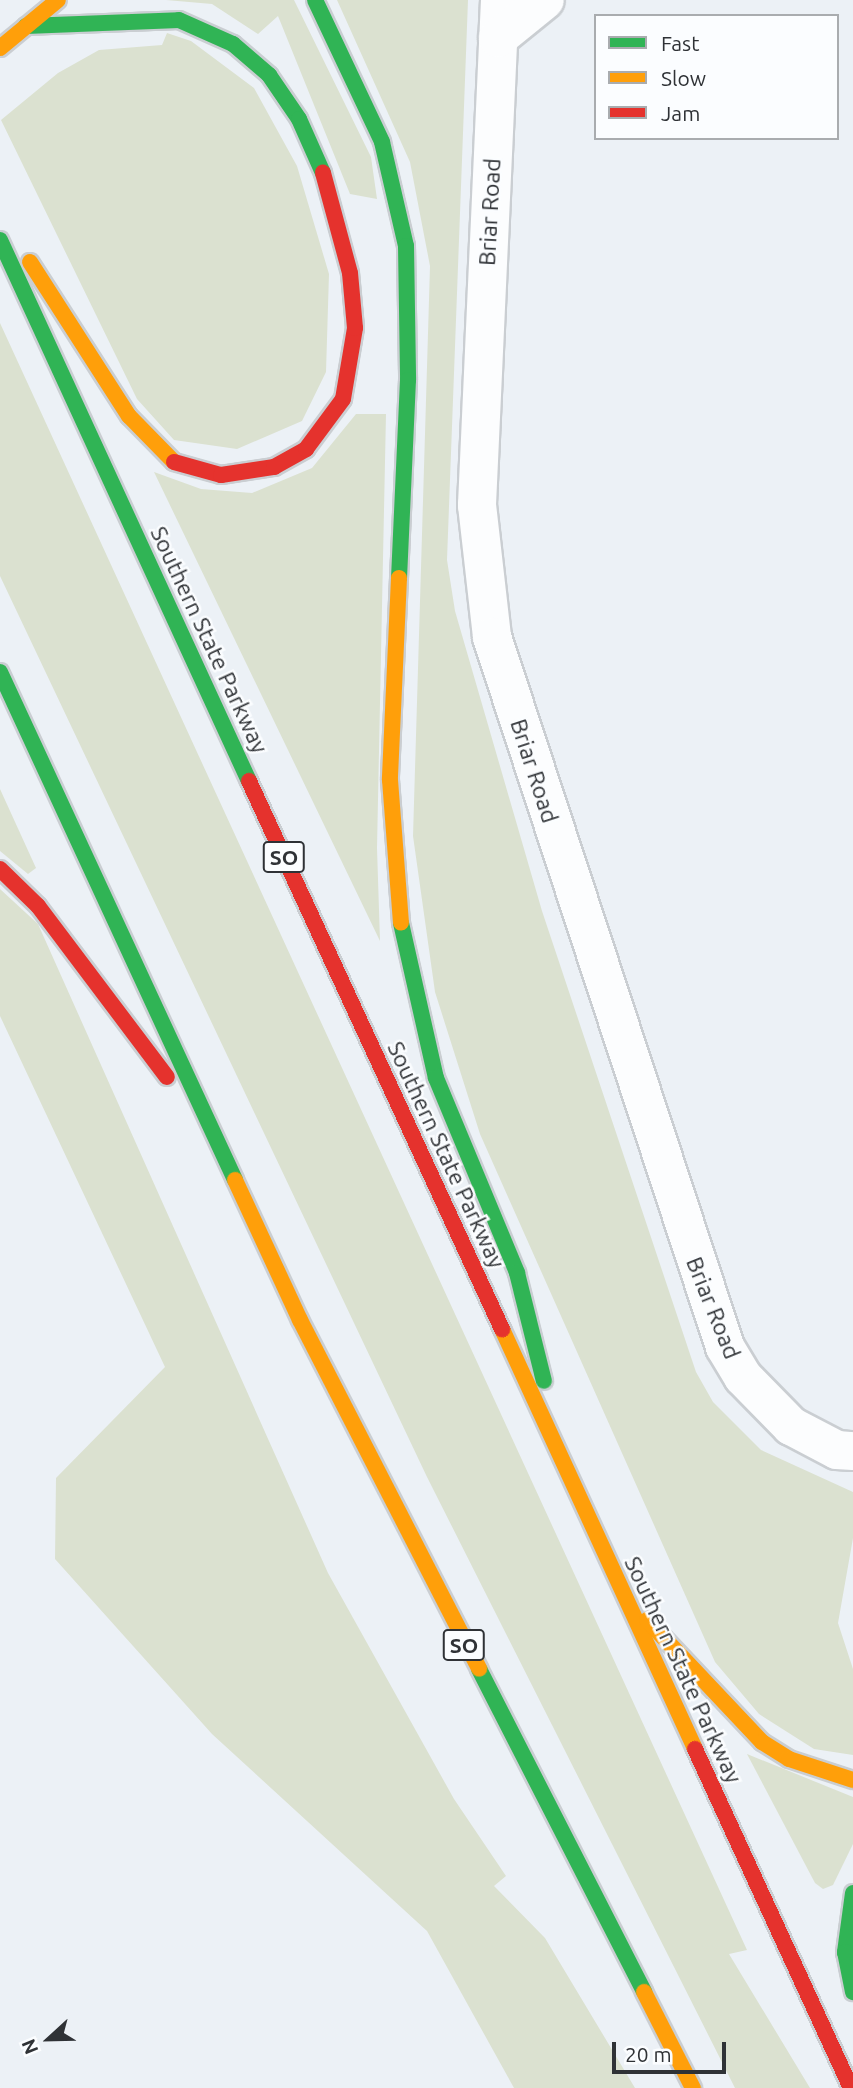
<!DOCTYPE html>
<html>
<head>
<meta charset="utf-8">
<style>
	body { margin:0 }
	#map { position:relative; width:853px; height:2088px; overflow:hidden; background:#ecf1f6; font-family:Ubuntu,sans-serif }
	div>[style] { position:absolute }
	.green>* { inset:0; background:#dbe1d0 }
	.roads { filter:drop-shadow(2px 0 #caced2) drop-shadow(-2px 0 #caced2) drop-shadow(0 2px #caced2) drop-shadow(0 -2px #caced2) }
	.street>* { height:38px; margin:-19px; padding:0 19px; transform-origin:19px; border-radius:19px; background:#fcfdfe }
	.fast>* { height:16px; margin:-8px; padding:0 8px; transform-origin:8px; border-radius:8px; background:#30b455 }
	.slow>* { height:16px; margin:-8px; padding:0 8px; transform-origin:8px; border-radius:8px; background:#ff9f0a }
	.jam>* { height:16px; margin:-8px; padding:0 8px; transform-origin:8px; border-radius:8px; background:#e5322d }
	span { translate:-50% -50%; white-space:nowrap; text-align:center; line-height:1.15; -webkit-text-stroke:5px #fbfdff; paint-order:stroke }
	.shield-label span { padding:2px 5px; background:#fbfdff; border:2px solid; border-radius:5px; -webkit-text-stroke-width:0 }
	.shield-label { font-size:21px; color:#2f3236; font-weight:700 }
	.street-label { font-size:23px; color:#2f3236 }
	.legend { position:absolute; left:594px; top:14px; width:245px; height:126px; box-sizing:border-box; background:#fbfdff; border:2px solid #a9acaf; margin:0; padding:9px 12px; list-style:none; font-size:21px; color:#2f3236 }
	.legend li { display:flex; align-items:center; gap:14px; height:35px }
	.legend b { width:35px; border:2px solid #a9acaf }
	.north { position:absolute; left:14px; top:2004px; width:70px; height:70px; -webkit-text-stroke:5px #fbfdff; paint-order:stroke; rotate:248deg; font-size:19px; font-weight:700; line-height:28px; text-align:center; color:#2f3236 }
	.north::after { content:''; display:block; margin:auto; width:24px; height:32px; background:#2f3236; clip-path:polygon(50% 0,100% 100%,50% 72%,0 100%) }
	.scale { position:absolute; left:612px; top:2042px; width:114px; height:32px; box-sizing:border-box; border:4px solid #2f3236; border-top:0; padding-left:9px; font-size:21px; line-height:24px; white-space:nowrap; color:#2f3236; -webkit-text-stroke:5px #fbfdff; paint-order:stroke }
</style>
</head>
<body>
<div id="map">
	<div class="green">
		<i style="clip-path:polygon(166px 0,294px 0,371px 157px,377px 199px,350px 194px,278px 16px,258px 34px,212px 4px)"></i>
		<i style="clip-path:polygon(337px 0,468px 0,447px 560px,455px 611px,542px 911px,696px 1372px,713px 1402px,761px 1450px,853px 1492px,853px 1538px,838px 1623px,853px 1669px,853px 1755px,814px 1749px,759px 1714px,715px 1662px,480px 1134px,435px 992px,413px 836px,430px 266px,410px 162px)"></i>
		<i style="clip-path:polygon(167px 33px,191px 41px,254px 88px,297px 166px,329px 274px,326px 372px,302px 421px,237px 449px,174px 440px,137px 399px,1px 120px,58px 73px,99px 50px,162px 45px)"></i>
		<i style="clip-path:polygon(0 323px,747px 1950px,729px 1954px,810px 2088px,735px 2088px,427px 1477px,0 576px)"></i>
		<i style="clip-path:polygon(356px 414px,386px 414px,377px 848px,380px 941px,154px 472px,201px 489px,252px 493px,312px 468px)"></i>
		<i style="clip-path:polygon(0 789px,36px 868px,28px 874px,0 851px)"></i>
		<i style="clip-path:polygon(0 889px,38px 924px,328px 1573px,454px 1799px,506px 1876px,494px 1886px,545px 1938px,635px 2088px,514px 2088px,427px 1931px,212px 1734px,55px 1559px,56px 1478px,165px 1367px,0 1016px)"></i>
		<i style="clip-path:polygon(747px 1754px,853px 1797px,853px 1844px,833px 1885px,823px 1889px,815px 1883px)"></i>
	</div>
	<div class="roads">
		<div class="street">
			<i style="left:500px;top:0;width:506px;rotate:92.61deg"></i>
			<i style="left:477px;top:505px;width:133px;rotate:83.5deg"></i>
			<i style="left:492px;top:637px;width:747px;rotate:71.83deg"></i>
			<i style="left:725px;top:1347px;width:35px;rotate:59deg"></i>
			<i style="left:743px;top:1377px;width:69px;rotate:45.6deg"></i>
			<i style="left:791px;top:1426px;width:52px;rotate:27.6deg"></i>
			<i style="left:837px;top:1450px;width:16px;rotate:4deg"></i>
			<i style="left:498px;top:38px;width:60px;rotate:-39deg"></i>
		</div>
		<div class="fast">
			<i style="left:315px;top:0;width:157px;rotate:64.7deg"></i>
			<i style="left:382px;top:142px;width:107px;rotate:77deg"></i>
			<i style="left:406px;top:246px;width:134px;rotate:89.1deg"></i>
			<i style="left:408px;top:380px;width:198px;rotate:92.6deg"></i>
			<i style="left:26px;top:26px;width:153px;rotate:-2.2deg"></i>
			<i style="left:179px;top:20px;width:59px;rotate:24deg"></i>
			<i style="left:233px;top:44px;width:48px;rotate:40.7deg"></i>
			<i style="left:269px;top:75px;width:53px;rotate:55.7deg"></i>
			<i style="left:299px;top:119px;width:59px;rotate:66deg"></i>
			<i style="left:0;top:240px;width:596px;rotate:65.29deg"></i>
			<i style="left:0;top:672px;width:560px;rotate:65.17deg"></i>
			<i style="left:401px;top:923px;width:159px;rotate:77.3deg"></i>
			<i style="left:436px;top:1078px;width:211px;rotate:67.4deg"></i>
			<i style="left:517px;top:1273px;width:111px;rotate:76deg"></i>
			<i style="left:479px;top:1669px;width:363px;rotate:62.9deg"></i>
			<i style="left:853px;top:1893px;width:60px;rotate:97.7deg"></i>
			<i style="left:845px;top:1952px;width:41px;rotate:78.7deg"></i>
		</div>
		<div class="slow">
			<i style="left:0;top:48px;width:75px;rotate:-39.6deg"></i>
			<i style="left:30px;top:262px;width:183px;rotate:57.3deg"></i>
			<i style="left:129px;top:416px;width:64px;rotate:45.6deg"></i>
			<i style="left:399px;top:578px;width:202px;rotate:92.6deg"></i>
			<i style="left:390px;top:780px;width:143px;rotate:85.6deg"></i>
			<i style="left:235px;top:1180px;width:154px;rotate:65.1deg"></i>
			<i style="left:300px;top:1320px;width:392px;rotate:62.8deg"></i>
			<i style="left:502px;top:1329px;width:462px;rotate:65.3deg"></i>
			<i style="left:647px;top:1620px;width:168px;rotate:46.7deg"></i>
			<i style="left:762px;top:1742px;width:32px;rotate:32deg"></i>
			<i style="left:789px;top:1759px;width:67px;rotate:18.2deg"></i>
			<i style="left:644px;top:1992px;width:108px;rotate:63deg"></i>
		</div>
		<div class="jam">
			<i style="left:174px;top:462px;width:49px;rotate:15.5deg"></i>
			<i style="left:221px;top:475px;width:54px;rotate:-8.6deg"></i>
			<i style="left:274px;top:467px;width:37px;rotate:-29deg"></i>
			<i style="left:306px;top:449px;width:62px;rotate:-53.5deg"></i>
			<i style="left:343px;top:399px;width:72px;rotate:-80.4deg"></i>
			<i style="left:355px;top:328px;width:55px;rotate:-95.2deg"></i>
			<i style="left:350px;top:273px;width:104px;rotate:-105.1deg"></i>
			<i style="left:249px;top:781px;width:604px;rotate:65.22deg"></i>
			<i style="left:0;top:869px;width:53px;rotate:44.2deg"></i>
			<i style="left:38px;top:906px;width:214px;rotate:53deg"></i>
			<i style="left:695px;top:1749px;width:373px;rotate:65.3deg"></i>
		</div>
	</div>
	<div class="shield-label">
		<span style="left:284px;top:857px">SO</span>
		<span style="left:464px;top:1645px">SO</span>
	</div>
	<div class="street-label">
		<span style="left:490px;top:212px;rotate:-87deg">Briar Road</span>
		<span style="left:209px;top:640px;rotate:65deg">Southern State Parkway</span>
		<span style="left:534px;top:771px;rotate:72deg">Briar Road</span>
		<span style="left:446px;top:1155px;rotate:65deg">Southern State Parkway</span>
		<span style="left:713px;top:1308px;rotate:68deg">Briar Road</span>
		<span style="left:683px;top:1670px;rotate:65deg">Southern State Parkway</span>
	</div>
	<ul class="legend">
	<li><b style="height:9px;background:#30b455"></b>Fast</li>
	<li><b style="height:9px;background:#ff9f0a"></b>Slow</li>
	<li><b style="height:9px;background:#e5322d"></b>Jam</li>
	</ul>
	<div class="north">N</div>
	<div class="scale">20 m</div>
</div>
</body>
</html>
